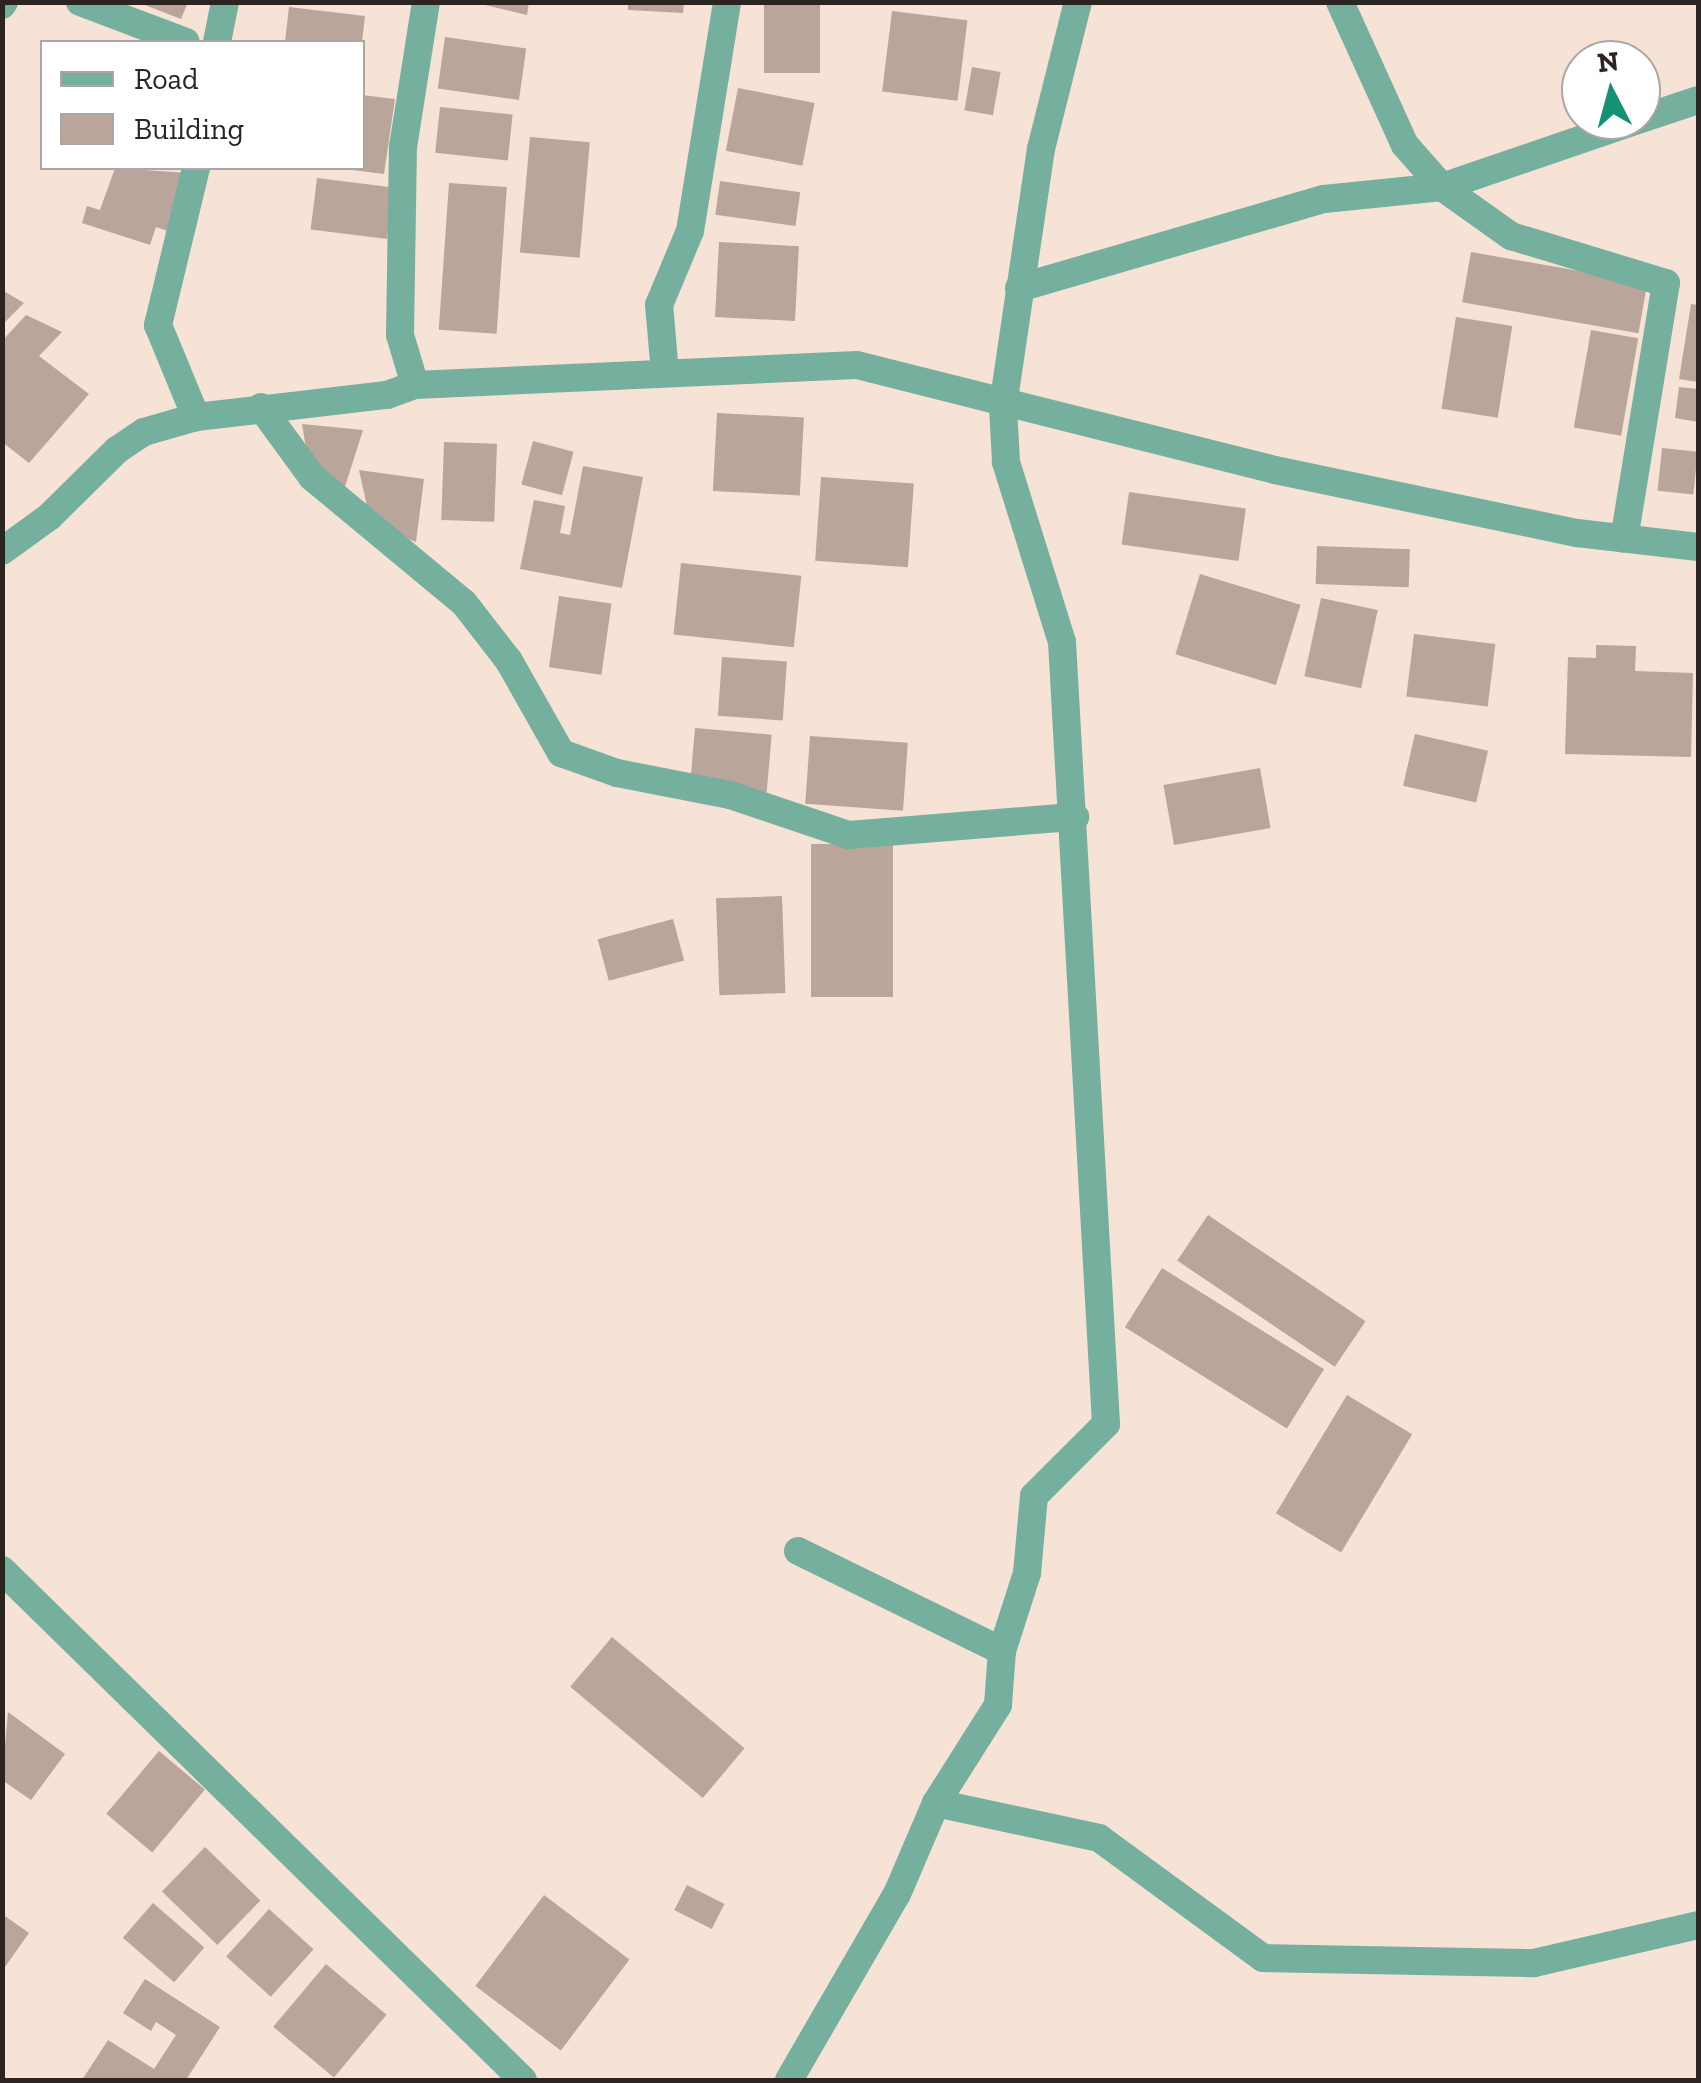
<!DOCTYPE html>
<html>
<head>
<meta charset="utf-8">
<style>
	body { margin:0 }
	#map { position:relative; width:1701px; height:2083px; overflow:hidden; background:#f7e2d6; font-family:"Zilla Slab",serif }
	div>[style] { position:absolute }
	.building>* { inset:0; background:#b9a59a; transform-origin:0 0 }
	.minor>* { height:28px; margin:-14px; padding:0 14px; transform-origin:14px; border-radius:14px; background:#75b09e }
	span { translate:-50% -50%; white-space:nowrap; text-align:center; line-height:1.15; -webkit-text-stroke:8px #fff; paint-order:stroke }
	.frame { position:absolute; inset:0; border:5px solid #2c2420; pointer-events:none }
	.legend { position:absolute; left:40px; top:40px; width:325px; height:130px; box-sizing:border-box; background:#fff; border:2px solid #aba7a6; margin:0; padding:12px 18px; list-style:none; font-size:30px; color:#2c2420 }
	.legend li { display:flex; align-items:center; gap:20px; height:50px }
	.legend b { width:50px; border:2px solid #aba7a6 }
	.north { position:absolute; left:1561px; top:40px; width:100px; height:100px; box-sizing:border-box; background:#fff; border:2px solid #aba7a6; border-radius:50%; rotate:354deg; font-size:28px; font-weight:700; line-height:40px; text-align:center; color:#2c2420 }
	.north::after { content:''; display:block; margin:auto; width:35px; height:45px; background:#149177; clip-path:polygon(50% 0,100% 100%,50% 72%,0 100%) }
</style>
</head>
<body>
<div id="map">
	<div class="building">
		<i style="clip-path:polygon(137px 2px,188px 2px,181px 19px)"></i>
		<i style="clip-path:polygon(473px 2px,529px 2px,527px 15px)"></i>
		<i style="clip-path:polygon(628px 2px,684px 2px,683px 13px,628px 10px)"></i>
		<i style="left:764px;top:2px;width:56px;height:71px"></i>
		<i style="clip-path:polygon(289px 7px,365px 16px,362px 42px,285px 42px)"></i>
		<i style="left:892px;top:11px;width:76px;height:81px;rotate:7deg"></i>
		<i style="left:445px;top:37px;width:82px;height:52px;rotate:8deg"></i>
		<i style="left:972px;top:67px;width:29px;height:44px;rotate:10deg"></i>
		<i style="left:738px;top:88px;width:78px;height:64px;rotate:11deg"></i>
		<i style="clip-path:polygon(362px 95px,395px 99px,384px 174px,352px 170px,362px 168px)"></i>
		<i style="left:440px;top:107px;width:73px;height:46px;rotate:6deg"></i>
		<i style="left:530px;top:137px;width:60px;height:116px;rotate:5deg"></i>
		<i style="clip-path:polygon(115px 168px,188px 173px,168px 231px,156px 227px,150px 245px,82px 223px,87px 206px,100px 210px)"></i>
		<i style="left:317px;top:178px;width:77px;height:52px;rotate:7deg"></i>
		<i style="left:720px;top:181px;width:81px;height:34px;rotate:8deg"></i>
		<i style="left:449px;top:183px;width:58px;height:147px;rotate:4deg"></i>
		<i style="left:719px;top:242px;width:80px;height:75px;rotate:3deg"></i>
		<i style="left:1471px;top:252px;width:179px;height:51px;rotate:10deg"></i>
		<i style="clip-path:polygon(2px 290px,24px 303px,2px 325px)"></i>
		<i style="clip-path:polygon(1691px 304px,1698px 305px,1698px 382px,1679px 379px)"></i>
		<i style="clip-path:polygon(26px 315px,62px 332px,39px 356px,89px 394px,29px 463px,2px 442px,2px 341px)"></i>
		<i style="left:1456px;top:317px;width:57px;height:93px;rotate:9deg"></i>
		<i style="left:1591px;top:330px;width:48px;height:99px;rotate:10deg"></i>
		<i style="clip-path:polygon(1679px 387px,1698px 389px,1698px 422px,1675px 418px)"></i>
		<i style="left:717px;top:413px;width:87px;height:78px;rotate:3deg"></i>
		<i style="clip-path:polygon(302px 424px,363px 430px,343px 493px,307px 454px)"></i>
		<i style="left:533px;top:441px;width:42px;height:45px;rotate:15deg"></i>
		<i style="left:444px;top:442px;width:53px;height:78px;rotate:2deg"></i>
		<i style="left:1662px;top:448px;width:36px;height:43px;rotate:6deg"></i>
		<i style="clip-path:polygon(583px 466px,643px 477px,622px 588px,520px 569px,534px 500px,565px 506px,560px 533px,570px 535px)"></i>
		<i style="clip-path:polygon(359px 470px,424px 479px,416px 542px,358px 520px,368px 511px)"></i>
		<i style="left:821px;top:477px;width:93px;height:84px;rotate:4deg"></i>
		<i style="left:1129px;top:492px;width:118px;height:53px;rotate:8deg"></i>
		<i style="left:1317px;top:546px;width:93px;height:38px;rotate:2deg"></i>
		<i style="left:681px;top:563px;width:121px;height:72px;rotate:6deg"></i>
		<i style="left:1200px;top:574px;width:105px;height:84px;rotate:17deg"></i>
		<i style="left:559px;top:596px;width:53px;height:72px;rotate:8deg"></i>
		<i style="left:1321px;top:598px;width:58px;height:80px;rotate:12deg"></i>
		<i style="left:1414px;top:634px;width:82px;height:63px;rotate:7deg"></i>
		<i style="clip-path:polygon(1596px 645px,1636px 646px,1635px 671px,1693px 673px,1691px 757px,1565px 754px,1568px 657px,1596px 658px)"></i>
		<i style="left:722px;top:657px;width:65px;height:59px;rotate:4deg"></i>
		<i style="left:695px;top:728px;width:77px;height:58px;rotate:5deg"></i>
		<i style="left:1415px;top:734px;width:75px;height:53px;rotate:13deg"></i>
		<i style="left:810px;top:736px;width:98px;height:68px;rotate:4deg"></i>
		<i style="left:1260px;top:768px;width:61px;height:98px;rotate:80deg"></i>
		<i style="left:893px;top:844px;width:153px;height:82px;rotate:90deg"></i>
		<i style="left:782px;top:896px;width:97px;height:66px;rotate:88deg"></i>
		<i style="left:673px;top:919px;width:43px;height:78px;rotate:75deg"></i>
		<i style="left:1208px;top:1215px;width:190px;height:55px;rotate:34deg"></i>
		<i style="left:1162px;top:1268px;width:191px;height:70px;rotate:32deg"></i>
		<i style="left:1347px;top:1395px;width:76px;height:138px;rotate:31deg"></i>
		<i style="left:612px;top:1637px;width:173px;height:65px;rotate:40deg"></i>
		<i style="clip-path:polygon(8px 1712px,65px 1754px,31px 1800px,2px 1780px)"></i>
		<i style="left:159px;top:1751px;width:60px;height:82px;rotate:40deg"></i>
		<i style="left:205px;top:1847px;width:77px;height:62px;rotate:44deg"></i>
		<i style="left:687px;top:1885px;width:42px;height:28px;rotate:27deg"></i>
		<i style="left:544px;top:1895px;width:107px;height:114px;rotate:37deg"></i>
		<i style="left:153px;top:1903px;width:68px;height:46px;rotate:41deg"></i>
		<i style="left:269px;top:1909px;width:60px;height:64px;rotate:42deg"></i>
		<i style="clip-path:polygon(2px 1914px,29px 1933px,2px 1971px)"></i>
		<i style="left:326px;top:1964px;width:79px;height:82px;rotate:40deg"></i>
		<i style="clip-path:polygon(145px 1979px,220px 2027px,186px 2080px,82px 2080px,108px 2040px,154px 2069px,176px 2035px,156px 2022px,151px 2031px,123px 2013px)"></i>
	</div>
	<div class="minor">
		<i style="left:80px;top:2px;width:113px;rotate:20.7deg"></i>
		<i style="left:1340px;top:2px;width:157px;rotate:65.6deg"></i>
		<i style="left:1405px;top:145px;width:56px;rotate:48.6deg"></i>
		<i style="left:1442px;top:187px;width:85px;rotate:35.4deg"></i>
		<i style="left:1511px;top:236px;width:162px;rotate:16.9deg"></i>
		<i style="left:1666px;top:283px;width:259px;rotate:99.3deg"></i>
		<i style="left:2px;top:5px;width:4px;rotate:-56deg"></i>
		<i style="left:217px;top:42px;width:41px;rotate:-78.7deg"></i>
		<i style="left:1641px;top:119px;width:60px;rotate:-18.4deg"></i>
		<i style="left:196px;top:168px;width:162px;rotate:103.6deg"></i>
		<i style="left:158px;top:325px;width:100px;rotate:67.6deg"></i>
		<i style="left:1019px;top:288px;width:318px;rotate:-16.3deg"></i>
		<i style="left:1324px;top:199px;width:119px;rotate:-5.8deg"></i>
		<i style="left:1442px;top:187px;width:207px;rotate:-18.9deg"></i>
		<i style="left:665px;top:373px;width:68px;rotate:-95deg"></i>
		<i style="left:659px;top:305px;width:80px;rotate:-67.3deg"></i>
		<i style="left:690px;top:231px;width:232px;rotate:-80.8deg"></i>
		<i style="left:415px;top:385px;width:52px;rotate:-106.7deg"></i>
		<i style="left:400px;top:335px;width:188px;rotate:-89.1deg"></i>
		<i style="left:403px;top:147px;width:147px;rotate:-81deg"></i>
		<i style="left:261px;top:407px;width:87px;rotate:53.9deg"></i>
		<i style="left:312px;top:477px;width:197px;rotate:39.7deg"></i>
		<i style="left:464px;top:603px;width:73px;rotate:52.2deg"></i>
		<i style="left:509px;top:661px;width:106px;rotate:60.5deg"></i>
		<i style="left:561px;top:753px;width:59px;rotate:19.7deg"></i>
		<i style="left:617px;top:773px;width:115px;rotate:11deg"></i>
		<i style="left:730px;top:795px;width:126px;rotate:18.6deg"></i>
		<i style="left:849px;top:835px;width:227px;rotate:-4.6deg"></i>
		<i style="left:2px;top:551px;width:58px;rotate:-35.9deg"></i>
		<i style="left:49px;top:517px;width:95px;rotate:-44.6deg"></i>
		<i style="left:117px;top:450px;width:32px;rotate:-34deg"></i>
		<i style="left:144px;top:432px;width:54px;rotate:-16.1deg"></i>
		<i style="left:196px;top:417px;width:192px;rotate:-6.6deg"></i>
		<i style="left:387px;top:395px;width:30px;rotate:-20deg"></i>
		<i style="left:415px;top:385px;width:442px;rotate:-2.6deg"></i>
		<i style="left:857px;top:365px;width:431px;rotate:14.1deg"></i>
		<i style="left:1275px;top:470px;width:309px;rotate:11.8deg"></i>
		<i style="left:1577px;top:533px;width:122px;rotate:6.6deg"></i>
		<i style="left:798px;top:1551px;width:227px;rotate:26.1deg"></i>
		<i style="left:2px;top:1570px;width:729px;rotate:44.39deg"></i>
		<i style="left:936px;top:1803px;width:167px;rotate:12.1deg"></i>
		<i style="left:1099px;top:1838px;width:203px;rotate:36.2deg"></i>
		<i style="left:1263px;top:1958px;width:271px;rotate:1.1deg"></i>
		<i style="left:1534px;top:1963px;width:168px;rotate:-13deg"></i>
		<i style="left:789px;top:2080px;width:215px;rotate:-59.9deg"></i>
		<i style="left:897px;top:1894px;width:99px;rotate:-66.8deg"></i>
		<i style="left:936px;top:1803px;width:116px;rotate:-57.7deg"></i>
		<i style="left:998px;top:1705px;width:54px;rotate:-85.8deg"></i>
		<i style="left:1002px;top:1651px;width:82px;rotate:-72.2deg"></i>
		<i style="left:1027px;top:1573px;width:77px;rotate:-84.8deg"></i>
		<i style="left:1034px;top:1496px;width:102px;rotate:-45deg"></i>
		<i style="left:1106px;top:1424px;width:783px;rotate:-93.22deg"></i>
		<i style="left:1062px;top:642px;width:189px;rotate:-107.3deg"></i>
		<i style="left:1006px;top:462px;width:56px;rotate:-93.1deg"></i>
		<i style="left:1003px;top:406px;width:260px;rotate:-81.6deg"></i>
		<i style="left:1041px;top:149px;width:152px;rotate:-75.9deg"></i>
	</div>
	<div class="frame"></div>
	<ul class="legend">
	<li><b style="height:12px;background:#75b09e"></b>Road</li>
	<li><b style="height:28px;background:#b9a59a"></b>Building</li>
	</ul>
	<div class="north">N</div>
</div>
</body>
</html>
